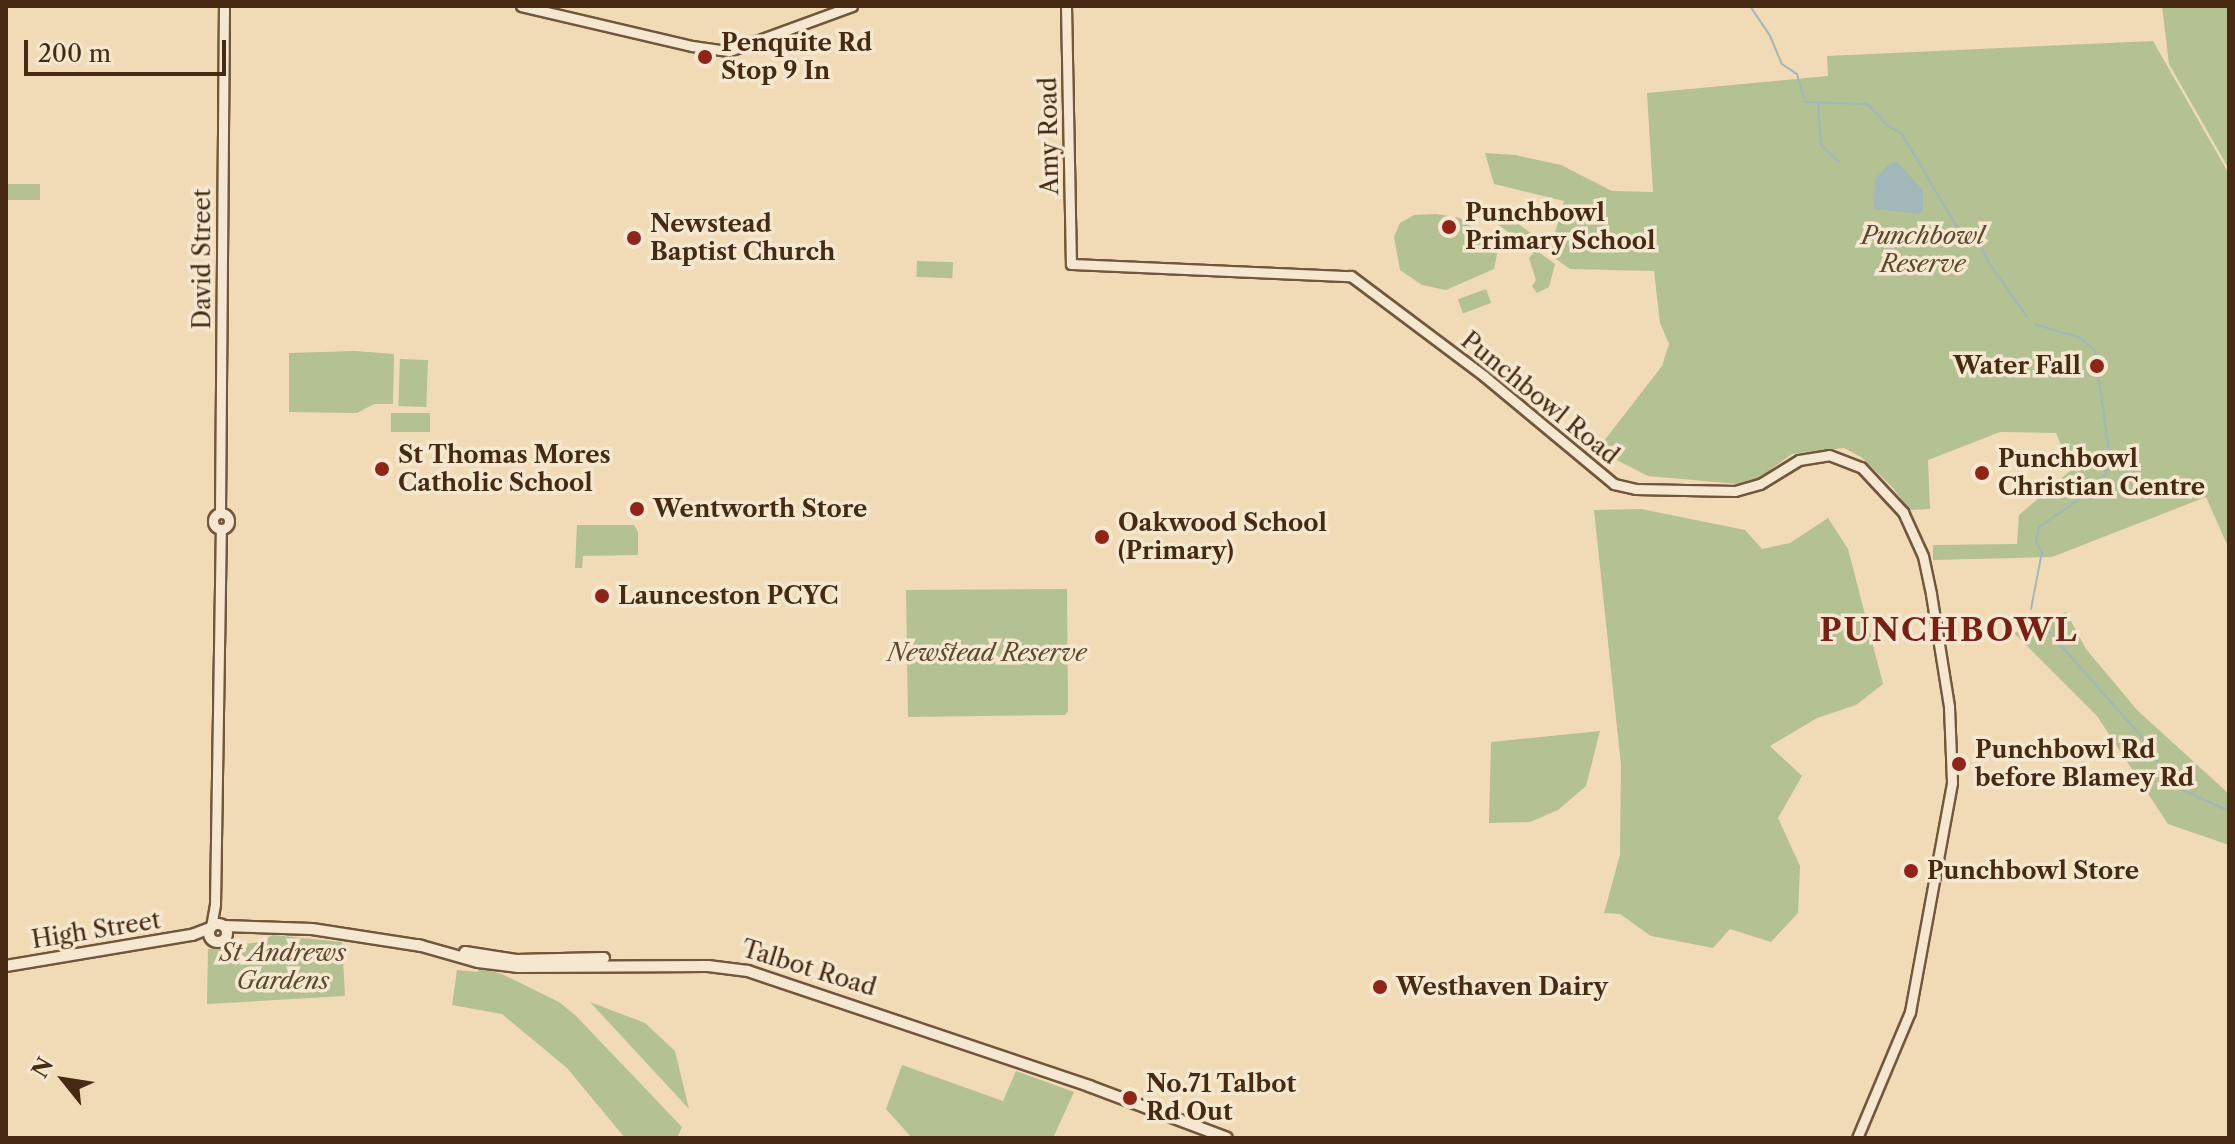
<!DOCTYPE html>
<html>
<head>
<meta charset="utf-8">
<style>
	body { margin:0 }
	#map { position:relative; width:2235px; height:1144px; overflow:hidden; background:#f1dab6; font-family:"Libre Caslon Text",serif }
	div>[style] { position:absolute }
	.green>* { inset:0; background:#b4c192; transform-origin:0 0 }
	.water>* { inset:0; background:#a1b7ba }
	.stream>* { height:2px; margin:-1px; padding:0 1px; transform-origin:1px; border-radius:1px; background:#a1b7ba }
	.roads { filter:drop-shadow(2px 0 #71573b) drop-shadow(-2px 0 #71573b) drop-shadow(0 2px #71573b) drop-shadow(0 -2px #71573b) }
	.tertiary>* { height:9px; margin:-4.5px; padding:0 4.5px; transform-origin:4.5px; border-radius:4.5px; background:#f6e7d0 }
	.tertiary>.ring { margin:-4.5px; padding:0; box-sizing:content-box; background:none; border:9px solid #f6e7d0; border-radius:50% }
	.secondary>* { height:10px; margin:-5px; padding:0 5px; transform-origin:5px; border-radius:5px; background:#f6e7d0 }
	.secondary>.ring { margin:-5px; padding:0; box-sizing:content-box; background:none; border:10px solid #f6e7d0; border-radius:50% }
	.dots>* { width:22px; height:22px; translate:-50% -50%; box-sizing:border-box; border:4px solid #f6e7d0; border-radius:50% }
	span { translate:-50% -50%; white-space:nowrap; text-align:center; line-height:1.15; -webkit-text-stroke:7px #f6e7d0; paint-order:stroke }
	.poi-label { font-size:24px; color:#462b12; font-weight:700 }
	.left { translate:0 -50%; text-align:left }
	.right { translate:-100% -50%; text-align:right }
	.street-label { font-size:24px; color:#462b12 }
	.park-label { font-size:24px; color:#5c492c; font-style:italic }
	.district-label { font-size:32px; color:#7a1f14; font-weight:700; letter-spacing:2px }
	.frame { position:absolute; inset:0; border:8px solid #462b12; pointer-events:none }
	.north { position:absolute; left:24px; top:1040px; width:80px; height:80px; -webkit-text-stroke:6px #f6e7d0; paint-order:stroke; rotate:300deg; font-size:22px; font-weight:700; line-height:32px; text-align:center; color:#462b12 }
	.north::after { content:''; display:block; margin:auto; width:28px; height:36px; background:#462b12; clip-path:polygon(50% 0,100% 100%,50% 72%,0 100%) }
	.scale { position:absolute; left:24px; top:40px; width:202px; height:36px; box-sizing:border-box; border:4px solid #462b12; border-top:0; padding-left:10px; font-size:24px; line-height:28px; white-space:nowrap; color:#462b12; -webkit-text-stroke:6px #f6e7d0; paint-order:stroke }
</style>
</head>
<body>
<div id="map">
	<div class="green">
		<i style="clip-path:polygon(2162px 6px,2229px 6px,2229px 169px,2169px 64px)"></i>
		<i style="clip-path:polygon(2153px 41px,2229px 174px,2229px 549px,2206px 497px,2052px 557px,1933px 560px,1933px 545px,2017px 544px,2019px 515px,2071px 470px,2056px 433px,2000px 432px,1928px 460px,1930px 509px,1909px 510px,1893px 488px,1861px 457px,1844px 448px,1792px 454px,1749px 485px,1648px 476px,1597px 450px,1662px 366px,1669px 344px,1660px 323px,1654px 271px,1570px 269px,1549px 254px,1564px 201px,1494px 184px,1485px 153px,1515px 155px,1561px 165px,1612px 191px,1653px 192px,1647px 93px,1828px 76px,1827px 56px)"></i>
		<i style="left:7px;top:184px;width:33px;height:16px"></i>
		<i style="clip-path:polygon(1436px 214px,1460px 218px,1486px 237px,1497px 254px,1494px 269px,1446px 290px,1422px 285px,1400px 270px,1394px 237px,1400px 223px,1414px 215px)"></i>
		<i style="left:1506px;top:214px;width:31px;height:13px;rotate:38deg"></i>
		<i style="clip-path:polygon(1536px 250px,1555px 264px,1549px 287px,1537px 293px,1532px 286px,1536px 280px,1529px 258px)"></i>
		<i style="left:917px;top:261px;width:36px;height:16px;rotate:2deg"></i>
		<i style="left:1486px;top:289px;width:15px;height:30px;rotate:70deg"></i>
		<i style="clip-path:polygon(355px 351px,394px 354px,393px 404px,374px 404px,357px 413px,289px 412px,289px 353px)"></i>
		<i style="left:400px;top:359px;width:28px;height:47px;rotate:2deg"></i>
		<i style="left:391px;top:413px;width:39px;height:19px"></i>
		<i style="clip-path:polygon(1641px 509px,1745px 530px,1762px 549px,1790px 543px,1828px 518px,1848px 549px,1883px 684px,1856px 705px,1817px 718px,1770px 746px,1802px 776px,1778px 818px,1800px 866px,1798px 913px,1771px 942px,1730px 929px,1713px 948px,1651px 936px,1620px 914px,1604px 913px,1620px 855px,1621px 765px,1594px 510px)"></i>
		<i style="clip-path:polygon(577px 525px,634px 525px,638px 532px,638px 555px,583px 556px,582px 568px,575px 568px)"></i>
		<i style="clip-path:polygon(1067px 589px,1068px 711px,1065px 715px,908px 717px,906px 590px)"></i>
		<i style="clip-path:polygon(2066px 612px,2086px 649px,2137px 710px,2229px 794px,2229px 845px,2168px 824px,2097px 716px,2014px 633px)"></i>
		<i style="clip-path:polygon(1600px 731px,1586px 786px,1558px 810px,1530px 822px,1489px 823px,1491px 742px)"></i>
		<i style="clip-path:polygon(273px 935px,342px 942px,345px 996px,207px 1004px,208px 949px,259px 942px)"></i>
		<i style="clip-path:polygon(479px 968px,502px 974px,559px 1002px,575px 1015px,682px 1127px,677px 1138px,625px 1138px,567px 1068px,502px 1014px,452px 1005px,457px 970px,478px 972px)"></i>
		<i style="clip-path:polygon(590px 1002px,645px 1023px,675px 1051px,689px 1109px)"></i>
		<i style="clip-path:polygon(902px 1065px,1003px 1101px,1016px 1071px,1074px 1092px,1053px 1138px,912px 1138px,886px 1109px)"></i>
	</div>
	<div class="water">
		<i style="clip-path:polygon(1897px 162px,1923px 190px,1923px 210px,1919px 214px,1874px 209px,1875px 179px,1890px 163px)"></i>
	</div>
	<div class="stream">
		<i style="left:1750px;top:6px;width:36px;rotate:56deg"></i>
		<i style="left:1770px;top:36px;width:30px;rotate:67deg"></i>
		<i style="left:1782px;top:64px;width:18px;rotate:34deg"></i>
		<i style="left:1797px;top:74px;width:29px;rotate:74deg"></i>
		<i style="left:1805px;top:102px;width:62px;rotate:1.8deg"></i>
		<i style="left:1867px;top:104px;width:30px;rotate:46deg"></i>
		<i style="left:1888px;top:126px;width:16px;rotate:30deg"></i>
		<i style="left:1902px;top:134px;width:104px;rotate:59.5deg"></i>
		<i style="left:1955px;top:224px;width:34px;rotate:40deg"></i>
		<i style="left:1981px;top:246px;width:19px;rotate:65deg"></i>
		<i style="left:1989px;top:263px;width:66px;rotate:54.9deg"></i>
		<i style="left:1818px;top:104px;width:41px;rotate:85.8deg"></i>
		<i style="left:1821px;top:145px;width:25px;rotate:43deg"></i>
		<i style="left:2031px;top:609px;width:58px;rotate:-79.1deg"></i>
		<i style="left:2042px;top:552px;width:12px;rotate:-121deg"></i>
		<i style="left:2036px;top:542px;width:15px;rotate:-79deg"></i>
		<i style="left:2039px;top:527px;width:69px;rotate:-34.4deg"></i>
		<i style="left:2096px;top:488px;width:27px;rotate:-56deg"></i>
		<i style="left:2111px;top:466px;width:116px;rotate:-97.9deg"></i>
		<i style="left:2095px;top:351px;width:19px;rotate:-137deg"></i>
		<i style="left:2081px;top:338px;width:49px;rotate:-163.4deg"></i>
		<i style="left:2040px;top:622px;width:157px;rotate:48.4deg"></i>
		<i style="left:2144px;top:739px;width:42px;rotate:58.6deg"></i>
		<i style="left:2166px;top:775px;width:18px;rotate:45deg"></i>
		<i style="left:2179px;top:788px;width:55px;rotate:24.7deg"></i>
	</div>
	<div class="roads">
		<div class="tertiary">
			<i style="left:521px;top:6px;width:176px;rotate:13.2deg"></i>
			<i style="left:692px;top:46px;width:37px;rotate:8deg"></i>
			<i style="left:729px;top:51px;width:131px;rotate:-20.1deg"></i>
			<i style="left:1066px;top:6px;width:258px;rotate:88.9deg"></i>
			<i style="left:1071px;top:264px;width:280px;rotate:2.5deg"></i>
			<i style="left:1351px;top:276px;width:166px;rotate:36.9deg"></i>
			<i style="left:1484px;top:376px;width:169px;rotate:39.7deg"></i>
			<i style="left:1614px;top:484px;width:22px;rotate:13deg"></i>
			<i style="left:1635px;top:489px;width:100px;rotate:1.1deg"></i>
			<i style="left:1735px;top:491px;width:26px;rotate:-16deg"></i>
			<i style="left:1760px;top:484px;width:46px;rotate:-31.6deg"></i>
			<i style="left:1799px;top:460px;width:30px;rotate:-9deg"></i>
			<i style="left:1829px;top:455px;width:34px;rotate:21deg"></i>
			<i style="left:1861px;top:467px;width:62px;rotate:47deg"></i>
			<i style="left:1903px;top:512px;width:48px;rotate:65.6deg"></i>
			<i style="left:1923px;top:556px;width:39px;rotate:78deg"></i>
			<i style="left:1931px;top:594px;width:114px;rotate:80.9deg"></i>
			<i style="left:1949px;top:707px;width:76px;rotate:87.7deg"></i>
			<i style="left:1952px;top:783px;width:233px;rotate:100.4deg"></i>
			<i style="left:1910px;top:1012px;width:137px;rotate:112.8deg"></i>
			<i class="ring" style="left:213px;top:513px;width:7px;height:7px"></i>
			<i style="left:220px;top:513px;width:507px;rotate:-89.55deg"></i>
			<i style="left:211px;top:927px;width:23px;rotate:-80deg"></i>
			<i style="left:215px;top:904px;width:375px;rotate:-89.1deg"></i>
		</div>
		<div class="secondary">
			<i class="ring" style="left:209px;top:924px;width:8px;height:8px"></i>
			<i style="left:224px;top:926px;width:88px;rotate:2deg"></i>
			<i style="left:312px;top:929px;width:111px;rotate:8.8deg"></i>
			<i style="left:418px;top:945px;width:62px;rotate:15.8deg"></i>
			<i style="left:478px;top:962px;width:40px;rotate:7.1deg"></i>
			<i style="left:518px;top:967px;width:190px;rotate:-0.3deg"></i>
			<i style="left:708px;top:966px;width:40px;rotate:7.1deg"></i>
			<i style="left:748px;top:971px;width:360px;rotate:18.6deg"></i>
			<i style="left:1089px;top:1086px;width:147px;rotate:20.6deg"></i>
			<i style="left:465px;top:952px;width:52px;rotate:8.9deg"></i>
			<i style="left:516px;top:960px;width:88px;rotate:-1.3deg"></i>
			<i style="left:6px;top:966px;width:189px;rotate:-9.5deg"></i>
			<i style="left:192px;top:935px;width:19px;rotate:-21deg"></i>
		</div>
	</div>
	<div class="dots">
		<i style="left:705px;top:57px;background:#8f2418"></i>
		<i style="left:1449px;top:227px;background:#8f2418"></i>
		<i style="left:634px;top:238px;background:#8f2418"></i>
		<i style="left:2097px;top:366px;background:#8f2418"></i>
		<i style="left:382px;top:469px;background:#8f2418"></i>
		<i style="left:1982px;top:473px;background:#8f2418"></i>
		<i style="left:637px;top:509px;background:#8f2418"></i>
		<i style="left:1102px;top:537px;background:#8f2418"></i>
		<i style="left:602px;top:596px;background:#8f2418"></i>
		<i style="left:1959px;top:764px;background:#8f2418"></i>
		<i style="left:1911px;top:871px;background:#8f2418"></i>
		<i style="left:1380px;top:987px;background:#8f2418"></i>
		<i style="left:1130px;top:1098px;background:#8f2418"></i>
	</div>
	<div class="poi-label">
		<span class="left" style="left:721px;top:57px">Penquite Rd<br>Stop 9 In</span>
		<span class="left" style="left:1465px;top:227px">Punchbowl<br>Primary School</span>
		<span class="left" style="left:650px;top:238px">Newstead<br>Baptist Church</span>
		<span class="right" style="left:2081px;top:366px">Water Fall</span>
		<span class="left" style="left:398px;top:469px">St Thomas Mores<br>Catholic School</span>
		<span class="left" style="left:1998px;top:473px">Punchbowl<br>Christian Centre</span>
		<span class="left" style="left:653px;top:509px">Wentworth Store</span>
		<span class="left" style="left:1118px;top:537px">Oakwood School<br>(Primary)</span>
		<span class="left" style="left:618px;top:596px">Launceston PCYC</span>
		<span class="left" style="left:1975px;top:764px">Punchbowl Rd<br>before Blamey Rd</span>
		<span class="left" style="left:1927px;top:871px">Punchbowl Store</span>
		<span class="left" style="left:1396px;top:987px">Westhaven Dairy</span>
		<span class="left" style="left:1146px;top:1098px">No.71 Talbot<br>Rd Out</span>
	</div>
	<div class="street-label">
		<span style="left:1049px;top:136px;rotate:-91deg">Amy Road</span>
		<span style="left:202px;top:259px;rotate:-90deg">David Street</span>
		<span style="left:1540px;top:398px;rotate:39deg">Punchbowl Road</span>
		<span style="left:96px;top:930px;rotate:-9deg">High Street</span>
		<span style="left:809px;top:968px;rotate:17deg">Talbot Road</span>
	</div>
	<div class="park-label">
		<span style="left:1923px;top:250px">Punchbowl<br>Reserve</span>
		<span style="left:987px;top:653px">Newstead Reserve</span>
		<span style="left:283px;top:967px">St Andrews<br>Gardens</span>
	</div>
	<div class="district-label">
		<span style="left:1949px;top:630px">PUNCHBOWL</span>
	</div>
	<div class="frame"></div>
	<div class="north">N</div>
	<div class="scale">200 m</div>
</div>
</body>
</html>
